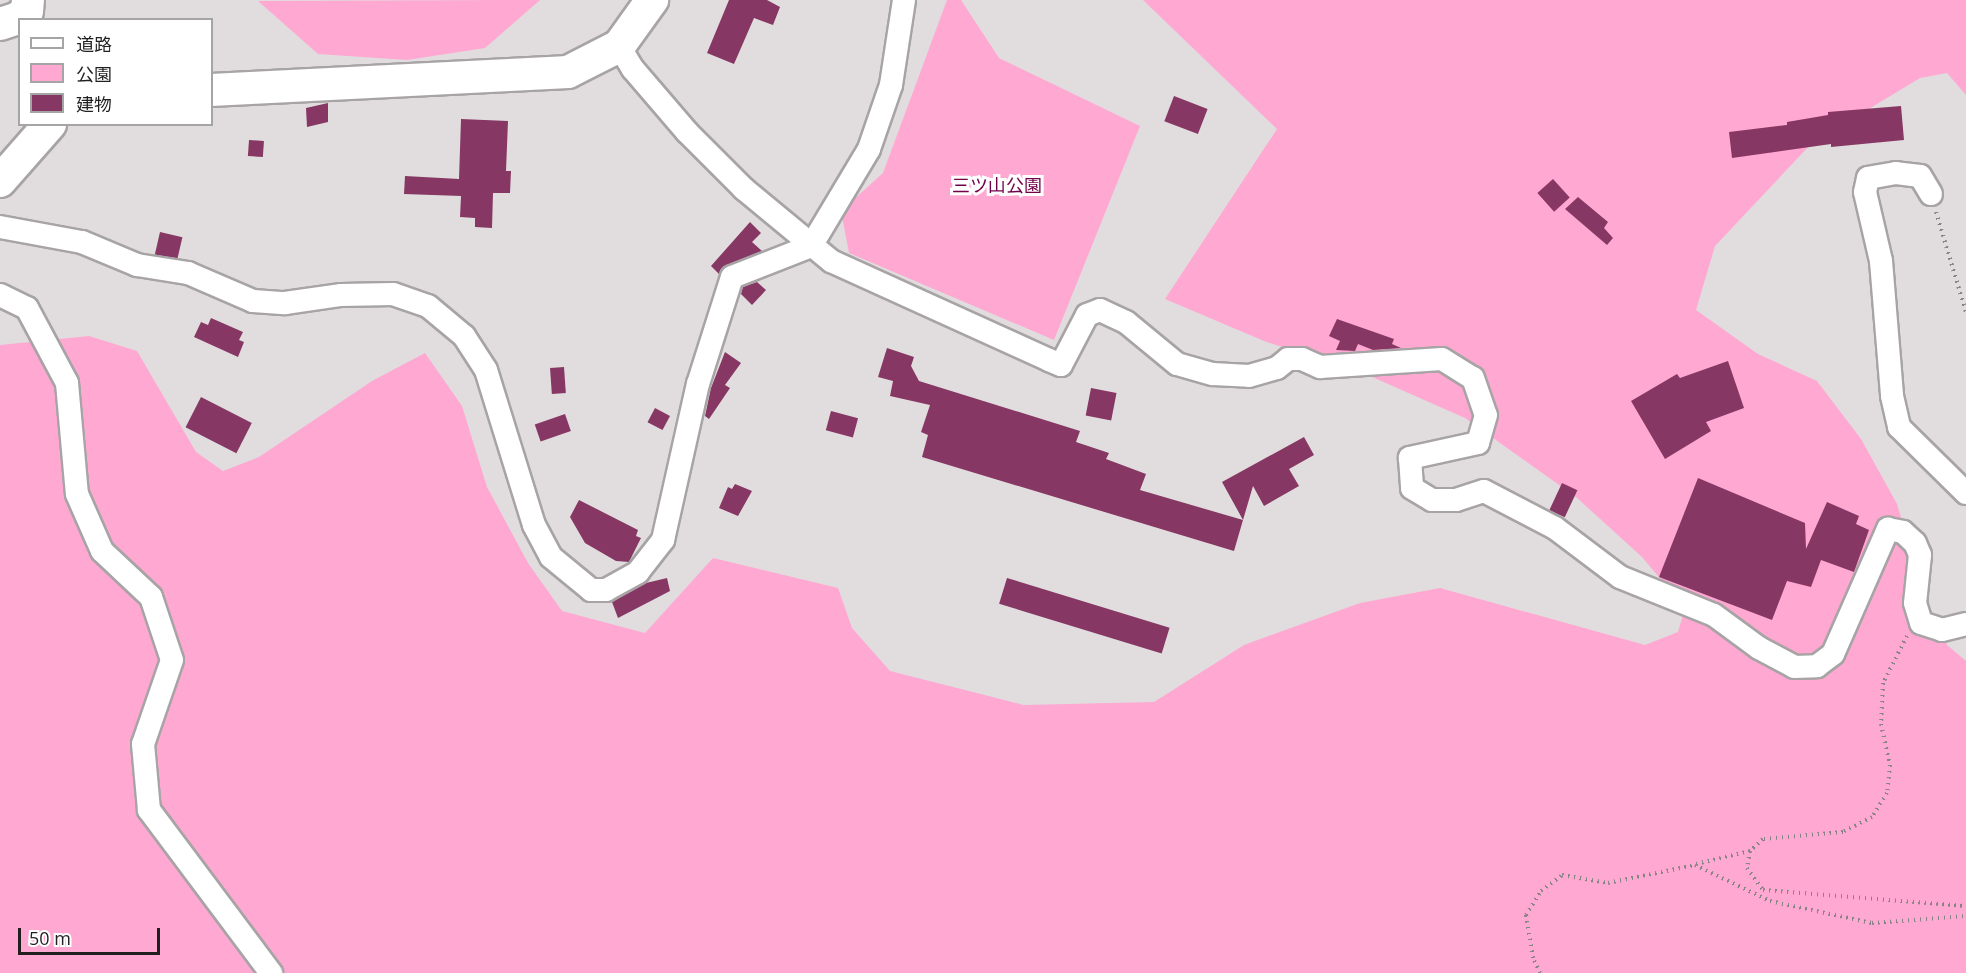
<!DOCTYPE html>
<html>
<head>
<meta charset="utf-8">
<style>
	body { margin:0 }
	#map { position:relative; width:1966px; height:973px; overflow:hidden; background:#e1ddde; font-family:"Open Sans","Noto Sans JP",sans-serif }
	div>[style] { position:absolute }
	.green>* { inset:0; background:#fea8d2 }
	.building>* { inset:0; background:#873763; transform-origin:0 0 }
	.path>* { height:4px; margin-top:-2px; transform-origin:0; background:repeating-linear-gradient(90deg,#878485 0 1.5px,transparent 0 6px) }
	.roads { filter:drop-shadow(2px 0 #a8a4a5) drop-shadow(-2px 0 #a8a4a5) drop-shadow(0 2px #a8a4a5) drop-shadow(0 -2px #a8a4a5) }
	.street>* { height:22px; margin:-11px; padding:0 11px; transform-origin:11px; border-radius:11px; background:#fff }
	.secondary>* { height:32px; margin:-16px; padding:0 16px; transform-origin:16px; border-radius:16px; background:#fff }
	span { translate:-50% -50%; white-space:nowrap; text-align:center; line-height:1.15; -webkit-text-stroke:6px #fff; paint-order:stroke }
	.park-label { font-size:18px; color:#700049 }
	.legend { position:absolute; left:18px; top:18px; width:195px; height:108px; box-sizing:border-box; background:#fff; border:2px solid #a6a5a6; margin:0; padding:8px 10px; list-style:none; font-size:18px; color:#211f20 }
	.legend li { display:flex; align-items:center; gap:12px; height:30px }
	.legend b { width:30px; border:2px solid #a6a5a6 }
	.scale { position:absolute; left:18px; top:928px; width:142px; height:27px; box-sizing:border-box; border:3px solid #211f20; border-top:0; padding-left:8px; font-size:18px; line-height:21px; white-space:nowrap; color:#211f20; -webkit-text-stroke:4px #fff; paint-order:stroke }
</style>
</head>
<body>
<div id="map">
	<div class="green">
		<i style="clip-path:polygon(540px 0,485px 48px,407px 60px,318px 54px,258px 1px)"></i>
		<i style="clip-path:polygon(947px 0,961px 0,999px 58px,1140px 126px,1054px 340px,849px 253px,841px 211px,883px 173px)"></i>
		<i style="clip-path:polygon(1143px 0,1966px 0,1966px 95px,1947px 73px,1920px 78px,1811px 144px,1715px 246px,1696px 310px,1758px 354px,1817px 381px,1861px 439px,1897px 504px,1923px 592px,1947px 645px,1966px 661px,1966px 973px,0 973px,0 345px,89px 336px,137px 351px,196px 452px,223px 471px,259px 457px,372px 381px,425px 353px,462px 406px,487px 487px,528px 563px,562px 611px,645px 633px,713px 558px,838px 588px,852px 628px,890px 671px,1024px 705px,1154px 702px,1244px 645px,1360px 603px,1440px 588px,1645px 645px,1678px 632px,1685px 608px,1642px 557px,1576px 497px,1465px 418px,1370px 376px,1264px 341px,1165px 299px,1277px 129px)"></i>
	</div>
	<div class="building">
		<i style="clip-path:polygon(729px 0,767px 0,780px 7px,773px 25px,754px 18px,734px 64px,707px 53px)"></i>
		<i style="left:1174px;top:96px;width:36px;height:27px;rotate:21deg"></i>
		<i style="clip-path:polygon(328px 103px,328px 122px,307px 127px,306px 108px)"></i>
		<i style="clip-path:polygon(1901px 106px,1904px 140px,1831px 147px,1831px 144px,1732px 158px,1729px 132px,1787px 125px,1787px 122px,1828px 115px,1828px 112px)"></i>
		<i style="clip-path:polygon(461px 119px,508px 121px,506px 171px,511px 171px,510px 193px,493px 193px,492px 228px,475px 227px,475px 218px,460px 217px,461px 196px,404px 194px,405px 176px,459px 179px)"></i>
		<i style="left:249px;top:140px;width:15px;height:16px;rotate:4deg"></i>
		<i style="left:1553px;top:179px;width:25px;height:21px;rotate:48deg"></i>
		<i style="clip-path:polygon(1578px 197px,1608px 222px,1604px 228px,1613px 238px,1607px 245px,1565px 209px)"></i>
		<i style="clip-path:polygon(750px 222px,761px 233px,752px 242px,762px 251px,727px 265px,719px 274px,711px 266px)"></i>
		<i style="left:160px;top:232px;width:23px;height:23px;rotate:13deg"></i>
		<i style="clip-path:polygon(757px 282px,766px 290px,752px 305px,741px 294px,743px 287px)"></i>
		<i style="clip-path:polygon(211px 318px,243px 332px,239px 340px,244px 342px,238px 357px,194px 337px,201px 322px,208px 325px)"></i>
		<i style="clip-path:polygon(1337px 319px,1394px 339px,1392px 344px,1401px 348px,1373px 350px,1358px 344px,1355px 351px,1336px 350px,1340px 341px,1329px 336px)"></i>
		<i style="clip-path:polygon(887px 348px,914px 357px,911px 366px,919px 381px,1080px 431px,1076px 442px,1109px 453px,1106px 459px,1146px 474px,1140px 490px,1243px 520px,1234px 551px,922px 457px,928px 435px,921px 432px,930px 405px,890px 396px,893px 381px,878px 377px)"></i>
		<i style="clip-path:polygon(725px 352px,741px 363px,725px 385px,730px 388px,709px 419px,705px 416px,711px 388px)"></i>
		<i style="clip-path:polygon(1728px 361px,1744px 408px,1706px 422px,1711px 431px,1665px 459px,1631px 401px,1677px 374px,1680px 378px)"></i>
		<i style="left:564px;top:367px;width:26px;height:14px;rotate:86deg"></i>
		<i style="left:1091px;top:388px;width:26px;height:28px;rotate:11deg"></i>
		<i style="left:201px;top:397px;width:57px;height:34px;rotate:27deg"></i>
		<i style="left:655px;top:408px;width:17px;height:16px;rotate:28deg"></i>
		<i style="left:831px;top:411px;width:28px;height:20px;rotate:15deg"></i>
		<i style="left:565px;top:414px;width:18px;height:32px;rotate:71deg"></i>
		<i style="clip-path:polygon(1304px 437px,1314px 455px,1289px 469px,1299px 486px,1264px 506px,1253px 486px,1243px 520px,1222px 482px)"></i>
		<i style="clip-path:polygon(1698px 478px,1805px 523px,1806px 549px,1827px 502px,1859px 516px,1856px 524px,1869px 530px,1854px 572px,1821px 560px,1811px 587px,1787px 581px,1772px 620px,1659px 577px)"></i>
		<i style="left:1562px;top:483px;width:17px;height:30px;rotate:25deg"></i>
		<i style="clip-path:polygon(735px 484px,752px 491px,738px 516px,719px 508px,728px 487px,732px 489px)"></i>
		<i style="clip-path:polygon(579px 500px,638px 530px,636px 536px,641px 538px,629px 562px,616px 561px,585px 543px,570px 517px)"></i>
		<i style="clip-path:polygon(667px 578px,670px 591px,618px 618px,612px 602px,646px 583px)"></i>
		<i style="left:1007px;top:578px;width:170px;height:27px;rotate:17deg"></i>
	</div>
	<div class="path">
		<i style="left:1936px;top:212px;width:104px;rotate:73.3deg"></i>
		<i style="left:1907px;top:636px;width:53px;rotate:117.1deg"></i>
		<i style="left:1883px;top:683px;width:41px;rotate:92.8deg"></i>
		<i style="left:1881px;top:724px;width:42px;rotate:77.6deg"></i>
		<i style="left:1890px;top:765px;width:28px;rotate:96deg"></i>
		<i style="left:1887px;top:793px;width:28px;rotate:122deg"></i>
		<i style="left:1872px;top:817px;width:33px;rotate:153deg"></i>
		<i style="left:1843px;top:832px;width:80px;rotate:175deg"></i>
		<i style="left:1763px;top:839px;width:18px;rotate:137deg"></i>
		<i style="left:1750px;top:851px;width:17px;rotate:100deg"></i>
		<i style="left:1747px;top:868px;width:27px;rotate:54deg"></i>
		<i style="left:1763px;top:890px;width:204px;rotate:4.5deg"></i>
		<i style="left:1696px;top:864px;width:56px;rotate:-13.5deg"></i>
		<i style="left:1540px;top:973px;width:17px;rotate:-115deg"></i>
		<i style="left:1533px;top:958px;width:44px;rotate:-99.2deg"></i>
		<i style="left:1526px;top:915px;width:28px;rotate:-58deg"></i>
		<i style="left:1541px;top:891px;width:26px;rotate:-37deg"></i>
		<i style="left:1562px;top:875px;width:47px;rotate:9.9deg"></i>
		<i style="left:1608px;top:883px;width:89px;rotate:-11.7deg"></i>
		<i style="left:1695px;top:865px;width:83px;rotate:25.6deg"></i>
		<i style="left:1770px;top:901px;width:104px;rotate:12.2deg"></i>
		<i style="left:1872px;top:923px;width:94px;rotate:-4.3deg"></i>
	</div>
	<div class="roads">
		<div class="street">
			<i style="left:619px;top:46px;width:27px;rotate:59deg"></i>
			<i style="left:633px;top:69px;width:83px;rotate:49.4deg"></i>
			<i style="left:687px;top:132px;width:81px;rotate:45deg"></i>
			<i style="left:744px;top:189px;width:113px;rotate:39.6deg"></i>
			<i style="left:831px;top:261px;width:239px;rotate:24.4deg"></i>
			<i style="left:1049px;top:360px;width:13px;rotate:23deg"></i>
			<i style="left:1061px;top:365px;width:56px;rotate:-62.5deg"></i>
			<i style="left:1087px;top:315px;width:14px;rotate:-21deg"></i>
			<i style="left:1100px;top:310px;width:29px;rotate:25deg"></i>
			<i style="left:1126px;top:322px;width:66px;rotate:39.5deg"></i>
			<i style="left:1177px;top:364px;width:37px;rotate:16deg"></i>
			<i style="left:1213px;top:374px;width:36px;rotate:3deg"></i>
			<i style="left:1249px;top:376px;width:29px;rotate:-16deg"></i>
			<i style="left:1277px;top:368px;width:14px;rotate:-39deg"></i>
			<i style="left:1288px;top:359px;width:14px"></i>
			<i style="left:1302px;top:359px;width:20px;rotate:24deg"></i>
			<i style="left:1320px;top:367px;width:122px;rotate:-3.8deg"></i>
			<i style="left:1442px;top:359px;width:36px;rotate:32deg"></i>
			<i style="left:1473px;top:378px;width:39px;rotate:71deg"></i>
			<i style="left:1486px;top:415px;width:29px;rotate:106deg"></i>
			<i style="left:1478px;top:443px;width:70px;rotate:167.6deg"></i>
			<i style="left:1410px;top:458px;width:30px;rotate:86deg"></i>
			<i style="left:1412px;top:488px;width:23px;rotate:31deg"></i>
			<i style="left:1432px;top:500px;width:24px"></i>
			<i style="left:1456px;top:500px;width:29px;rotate:-18deg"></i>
			<i style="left:1484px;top:491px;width:80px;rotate:27.5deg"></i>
			<i style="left:1555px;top:528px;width:81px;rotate:37deg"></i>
			<i style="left:1620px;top:577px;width:101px;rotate:22deg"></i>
			<i style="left:1714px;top:615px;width:56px;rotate:36.3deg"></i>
			<i style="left:1759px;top:648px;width:40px;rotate:28deg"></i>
			<i style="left:1794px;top:667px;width:23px;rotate:-2deg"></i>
			<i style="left:1817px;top:666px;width:20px;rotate:-37deg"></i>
			<i style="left:1833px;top:654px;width:137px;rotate:-66.3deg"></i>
			<i style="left:1888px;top:529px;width:15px;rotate:11deg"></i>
			<i style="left:1903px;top:532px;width:16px;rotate:43deg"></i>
			<i style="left:1915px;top:543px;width:13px;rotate:67deg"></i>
			<i style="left:1920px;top:555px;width:48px;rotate:95.9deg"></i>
			<i style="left:1915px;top:603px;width:21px;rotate:73deg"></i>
			<i style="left:1921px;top:623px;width:22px;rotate:18deg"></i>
			<i style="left:1942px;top:630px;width:25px;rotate:-14deg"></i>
			<i style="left:1931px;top:194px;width:21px;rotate:-121deg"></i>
			<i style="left:1920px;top:176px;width:24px;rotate:-173deg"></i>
			<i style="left:1896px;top:173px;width:28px;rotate:170deg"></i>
			<i style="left:1868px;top:178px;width:14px;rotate:102deg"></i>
			<i style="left:1865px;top:192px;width:71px;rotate:76.9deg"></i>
			<i style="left:1881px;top:261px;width:135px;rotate:85.3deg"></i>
			<i style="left:1892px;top:396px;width:32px;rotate:77deg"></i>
			<i style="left:1899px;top:427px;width:94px;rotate:44.6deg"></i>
			<i style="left:0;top:227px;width:83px;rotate:10.4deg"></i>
			<i style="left:82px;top:242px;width:60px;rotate:22.7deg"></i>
			<i style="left:137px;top:265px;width:52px;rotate:8.9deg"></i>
			<i style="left:188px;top:273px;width:71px;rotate:23.3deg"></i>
			<i style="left:253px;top:301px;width:32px;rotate:4deg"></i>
			<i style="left:285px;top:303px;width:57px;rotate:-8.1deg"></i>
			<i style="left:341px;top:295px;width:52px;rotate:-1.1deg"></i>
			<i style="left:393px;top:294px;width:37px;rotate:19deg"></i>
			<i style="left:428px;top:306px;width:47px;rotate:39.8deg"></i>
			<i style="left:464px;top:336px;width:40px;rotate:57.1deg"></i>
			<i style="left:486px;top:370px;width:162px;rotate:72.8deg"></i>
			<i style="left:534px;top:525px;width:36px;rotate:62deg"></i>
			<i style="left:551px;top:557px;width:52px;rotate:39.5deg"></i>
			<i style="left:591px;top:590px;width:15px"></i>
			<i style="left:606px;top:590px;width:37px;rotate:-29deg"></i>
			<i style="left:638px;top:572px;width:41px;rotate:-52deg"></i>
			<i style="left:663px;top:540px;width:160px;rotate:-77.4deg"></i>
			<i style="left:698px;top:384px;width:112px;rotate:-72.4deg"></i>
			<i style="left:732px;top:277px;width:85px;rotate:-21.4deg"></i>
			<i style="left:811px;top:246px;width:113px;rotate:-59.1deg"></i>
			<i style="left:869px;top:149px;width:68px;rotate:-71deg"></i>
			<i style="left:891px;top:85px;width:86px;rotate:-81.3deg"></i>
			<i style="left:0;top:295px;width:30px;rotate:26deg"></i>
			<i style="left:27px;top:308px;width:85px;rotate:61.9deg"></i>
			<i style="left:67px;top:383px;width:111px;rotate:84.9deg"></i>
			<i style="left:77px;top:494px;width:62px;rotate:66.3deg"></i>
			<i style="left:102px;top:551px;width:67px;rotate:43.2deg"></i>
			<i style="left:151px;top:597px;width:66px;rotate:71.6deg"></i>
			<i style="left:172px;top:660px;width:89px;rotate:109deg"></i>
			<i style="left:143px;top:744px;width:66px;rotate:84.8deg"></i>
			<i style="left:149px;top:810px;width:204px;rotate:53.2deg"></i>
		</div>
		<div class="secondary">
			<i style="left:0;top:24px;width:19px;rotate:-18deg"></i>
			<i style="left:18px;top:18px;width:11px;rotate:-38deg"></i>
			<i style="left:27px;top:11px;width:11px;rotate:-85deg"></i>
			<i style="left:212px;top:90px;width:356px;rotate:-2.9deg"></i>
			<i style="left:568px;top:72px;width:57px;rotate:-27deg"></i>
			<i style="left:619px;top:46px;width:57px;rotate:-54.3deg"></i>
			<i style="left:0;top:181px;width:76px;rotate:-48.7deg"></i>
		</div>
	</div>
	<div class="park-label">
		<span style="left:997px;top:185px">三ツ山公園</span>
	</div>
	<ul class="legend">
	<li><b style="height:8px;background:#fff"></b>道路</li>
	<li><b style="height:16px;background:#fea8d2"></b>公園</li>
	<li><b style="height:16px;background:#873763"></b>建物</li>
	</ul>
	<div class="scale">50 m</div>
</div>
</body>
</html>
